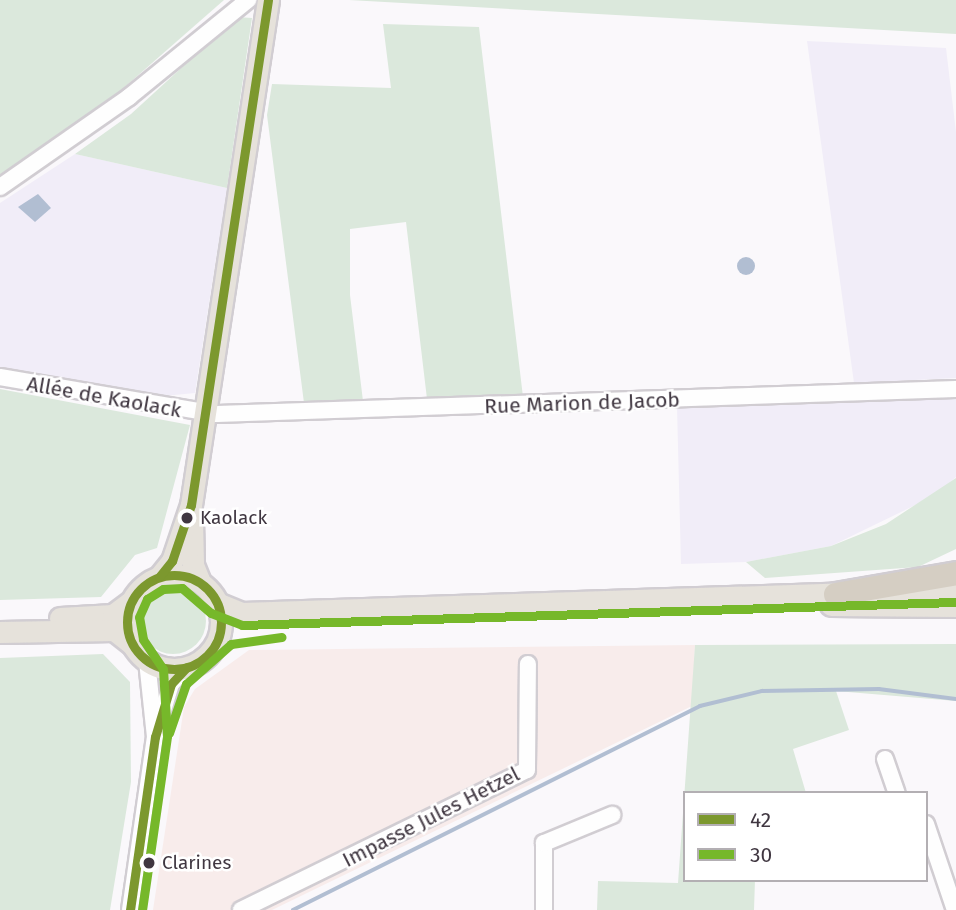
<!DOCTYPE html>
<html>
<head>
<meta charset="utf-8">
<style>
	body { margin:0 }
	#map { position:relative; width:956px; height:910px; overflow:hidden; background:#faf8fb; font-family:"Fira Sans",sans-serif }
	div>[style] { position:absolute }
	.commercial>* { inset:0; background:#f8eceb }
	.industrial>* { inset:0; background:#f1edf8 }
	.green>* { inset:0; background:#dbe8dc }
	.round { border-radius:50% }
	.water>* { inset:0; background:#b1bed2 }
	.stream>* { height:3.5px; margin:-1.75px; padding:0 1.75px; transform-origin:1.75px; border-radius:1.75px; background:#b1bed2 }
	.roads { filter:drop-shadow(2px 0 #d1cdd2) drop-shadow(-2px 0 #d1cdd2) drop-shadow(0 2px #d1cdd2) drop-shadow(0 -2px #d1cdd2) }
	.minor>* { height:16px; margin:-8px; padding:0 8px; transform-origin:8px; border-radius:8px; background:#fefefe }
	.major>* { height:21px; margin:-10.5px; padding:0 10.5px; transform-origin:10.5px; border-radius:10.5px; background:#e6e2db }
	.major>.ring { margin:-10.5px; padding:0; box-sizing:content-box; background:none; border:21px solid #e6e2db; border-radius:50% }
	.highway>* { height:23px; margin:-11.5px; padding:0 11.5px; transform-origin:11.5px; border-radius:11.5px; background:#d5cec3 }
	.bus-1>* { height:9px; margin:-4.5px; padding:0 4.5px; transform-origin:4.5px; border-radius:4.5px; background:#7c982e }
	.bus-1>.ring { margin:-4.5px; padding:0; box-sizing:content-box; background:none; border:9px solid #7c982e; border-radius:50% }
	.bus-2>* { height:9px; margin:-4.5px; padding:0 4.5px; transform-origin:4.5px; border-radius:4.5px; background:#76b82a }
	.dots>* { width:19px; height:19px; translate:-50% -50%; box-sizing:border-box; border:4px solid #fff; border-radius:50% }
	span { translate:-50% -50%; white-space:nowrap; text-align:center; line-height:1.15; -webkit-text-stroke:5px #fff; paint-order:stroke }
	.bus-label { font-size:19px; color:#403741 }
	.left { translate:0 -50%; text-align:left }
	.street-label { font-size:21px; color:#403741 }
	.legend { position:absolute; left:683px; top:791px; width:245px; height:91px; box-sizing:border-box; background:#fff; border:2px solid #b3afb3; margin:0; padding:9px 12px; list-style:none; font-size:21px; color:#403741 }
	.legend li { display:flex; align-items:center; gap:14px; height:35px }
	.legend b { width:35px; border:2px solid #b3afb3 }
</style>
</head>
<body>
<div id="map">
	<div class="commercial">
		<i style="clip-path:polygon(695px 645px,692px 706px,272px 910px,153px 910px,184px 707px,195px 689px,249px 650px)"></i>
	</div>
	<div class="industrial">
		<i style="clip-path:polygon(807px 41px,946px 48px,956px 132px,956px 378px,854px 383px)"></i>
		<i style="clip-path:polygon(75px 154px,227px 188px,195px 393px,164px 396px,0 367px,0 203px)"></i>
		<i style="clip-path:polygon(956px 396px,956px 477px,934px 496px,831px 546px,746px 562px,681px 564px,677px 407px)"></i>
	</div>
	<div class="green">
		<i style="clip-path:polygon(0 0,224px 0,119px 92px,0 179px)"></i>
		<i style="clip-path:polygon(349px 0,956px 0,956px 34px)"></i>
		<i style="clip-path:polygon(237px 17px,252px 18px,227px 188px,75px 154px,131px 114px)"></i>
		<i style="clip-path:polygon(383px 24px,479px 27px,523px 397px,427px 399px,406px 222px,350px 229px,350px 295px,363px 401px,304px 403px,267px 115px,272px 84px,391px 88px)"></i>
		<i style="clip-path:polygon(0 389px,190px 425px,157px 548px,135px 555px,101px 597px,0 600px)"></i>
		<i style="clip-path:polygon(956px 478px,956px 549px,918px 567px,765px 578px,746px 562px,831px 546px,886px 524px)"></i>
		<i class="round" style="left:140px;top:588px;width:66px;height:66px"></i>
		<i style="clip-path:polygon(956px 644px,956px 701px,836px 691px,849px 730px,793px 749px,806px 793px,685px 793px,685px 880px,755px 880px,754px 910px,597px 910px,598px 881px,678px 883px,695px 645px)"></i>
		<i style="clip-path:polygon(103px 654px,130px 682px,131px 782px,110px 910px,0 910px,0 658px)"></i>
	</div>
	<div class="water">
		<i style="clip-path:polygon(38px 194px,51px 208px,35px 222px,18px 207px)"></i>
		<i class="round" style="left:737px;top:257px;width:18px;height:18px"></i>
	</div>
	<div class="stream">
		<i style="left:293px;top:910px;width:455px;rotate:-26.6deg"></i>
		<i style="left:700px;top:706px;width:64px;rotate:-13.6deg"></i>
		<i style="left:762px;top:691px;width:117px;rotate:-1deg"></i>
		<i style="left:879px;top:689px;width:78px;rotate:7.4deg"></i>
	</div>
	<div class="roads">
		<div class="minor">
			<i style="left:0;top:187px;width:157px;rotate:-34.9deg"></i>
			<i style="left:129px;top:97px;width:154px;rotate:-39.2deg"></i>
			<i style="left:0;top:377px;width:220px;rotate:9.7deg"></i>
			<i style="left:217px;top:414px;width:739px;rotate:-1.94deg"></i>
			<i style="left:159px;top:724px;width:42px;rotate:-73.3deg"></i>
			<i style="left:171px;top:684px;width:23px;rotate:-47deg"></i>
			<i style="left:885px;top:759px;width:36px;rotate:71deg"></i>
			<i style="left:926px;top:824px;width:91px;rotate:71.4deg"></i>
			<i style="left:130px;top:910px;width:175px;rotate:-81.8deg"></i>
			<i style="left:155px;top:737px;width:76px;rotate:-96deg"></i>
			<i style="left:241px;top:910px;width:318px;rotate:-26.1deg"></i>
			<i style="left:527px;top:770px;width:106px;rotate:-89.5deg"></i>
			<i style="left:544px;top:910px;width:67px;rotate:-90deg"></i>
			<i style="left:544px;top:843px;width:74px;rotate:-22.4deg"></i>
		</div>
		<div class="major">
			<i style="left:192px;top:520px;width:45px;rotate:88.7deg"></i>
			<i style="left:193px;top:565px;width:18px;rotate:68deg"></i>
			<i class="ring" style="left:127px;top:575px;width:73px;height:73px"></i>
			<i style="left:159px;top:577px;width:21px;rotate:-51deg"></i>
			<i style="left:172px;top:561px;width:59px;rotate:-71.3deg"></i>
			<i style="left:191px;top:505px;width:511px;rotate:-81.33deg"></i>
			<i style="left:888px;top:592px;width:68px;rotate:-1.7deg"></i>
			<i style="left:217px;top:603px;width:27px;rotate:22deg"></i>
			<i style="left:242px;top:613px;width:610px;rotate:-1.88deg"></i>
			<i style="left:831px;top:605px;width:125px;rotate:0.5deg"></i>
			<i style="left:60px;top:618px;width:53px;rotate:-3.2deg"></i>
			<i style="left:113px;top:615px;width:21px;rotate:-37deg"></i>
			<i style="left:0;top:632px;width:114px;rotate:-1deg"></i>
			<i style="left:114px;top:630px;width:23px;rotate:38deg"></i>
		</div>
		<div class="highway">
			<i style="left:835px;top:594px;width:123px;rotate:-9.8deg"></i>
		</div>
	</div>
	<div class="bus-1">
		<i class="ring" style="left:127px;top:575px;width:85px;height:85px"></i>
		<i style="left:159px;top:577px;width:21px;rotate:-51deg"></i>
		<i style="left:172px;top:561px;width:59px;rotate:-71.3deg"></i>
		<i style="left:191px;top:505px;width:511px;rotate:-81.33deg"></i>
		<i style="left:130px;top:910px;width:175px;rotate:-81.8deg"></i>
		<i style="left:155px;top:737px;width:55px;rotate:-73.2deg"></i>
		<i style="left:171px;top:684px;width:23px;rotate:-47deg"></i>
	</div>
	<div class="bus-2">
		<i style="left:169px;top:733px;width:52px;rotate:-70.9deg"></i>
		<i style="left:186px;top:684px;width:60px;rotate:-41.6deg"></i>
		<i style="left:231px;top:644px;width:51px;rotate:-7.8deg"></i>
		<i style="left:142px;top:910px;width:176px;rotate:-81.8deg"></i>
		<i style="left:167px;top:736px;width:67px;rotate:-93.4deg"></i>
		<i style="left:163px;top:669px;width:36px;rotate:-124deg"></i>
		<i style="left:143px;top:639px;width:22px;rotate:-100deg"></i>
		<i style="left:139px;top:617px;width:20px;rotate:-66deg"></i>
		<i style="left:147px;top:599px;width:19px;rotate:-32deg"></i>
		<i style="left:163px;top:589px;width:19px;rotate:-3deg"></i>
		<i style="left:182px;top:588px;width:38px;rotate:41deg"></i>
		<i style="left:211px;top:613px;width:33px;rotate:21deg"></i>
		<i style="left:242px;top:625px;width:714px;rotate:-1.85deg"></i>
	</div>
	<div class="dots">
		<i style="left:187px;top:518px;background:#403741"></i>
		<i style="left:149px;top:863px;background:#403741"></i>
	</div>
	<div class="bus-label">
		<span class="left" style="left:200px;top:518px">Kaolack</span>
		<span class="left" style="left:162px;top:863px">Clarines</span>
	</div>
	<div class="street-label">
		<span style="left:104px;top:397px;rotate:10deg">Allée de Kaolack</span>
		<span style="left:582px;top:403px;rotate:-2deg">Rue Marion de Jacob</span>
		<span style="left:431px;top:817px;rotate:-27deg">Impasse Jules Hetzel</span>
	</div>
	<ul class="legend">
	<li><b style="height:9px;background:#7c982e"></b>42</li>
	<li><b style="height:9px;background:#76b82a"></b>30</li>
	</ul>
</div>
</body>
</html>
